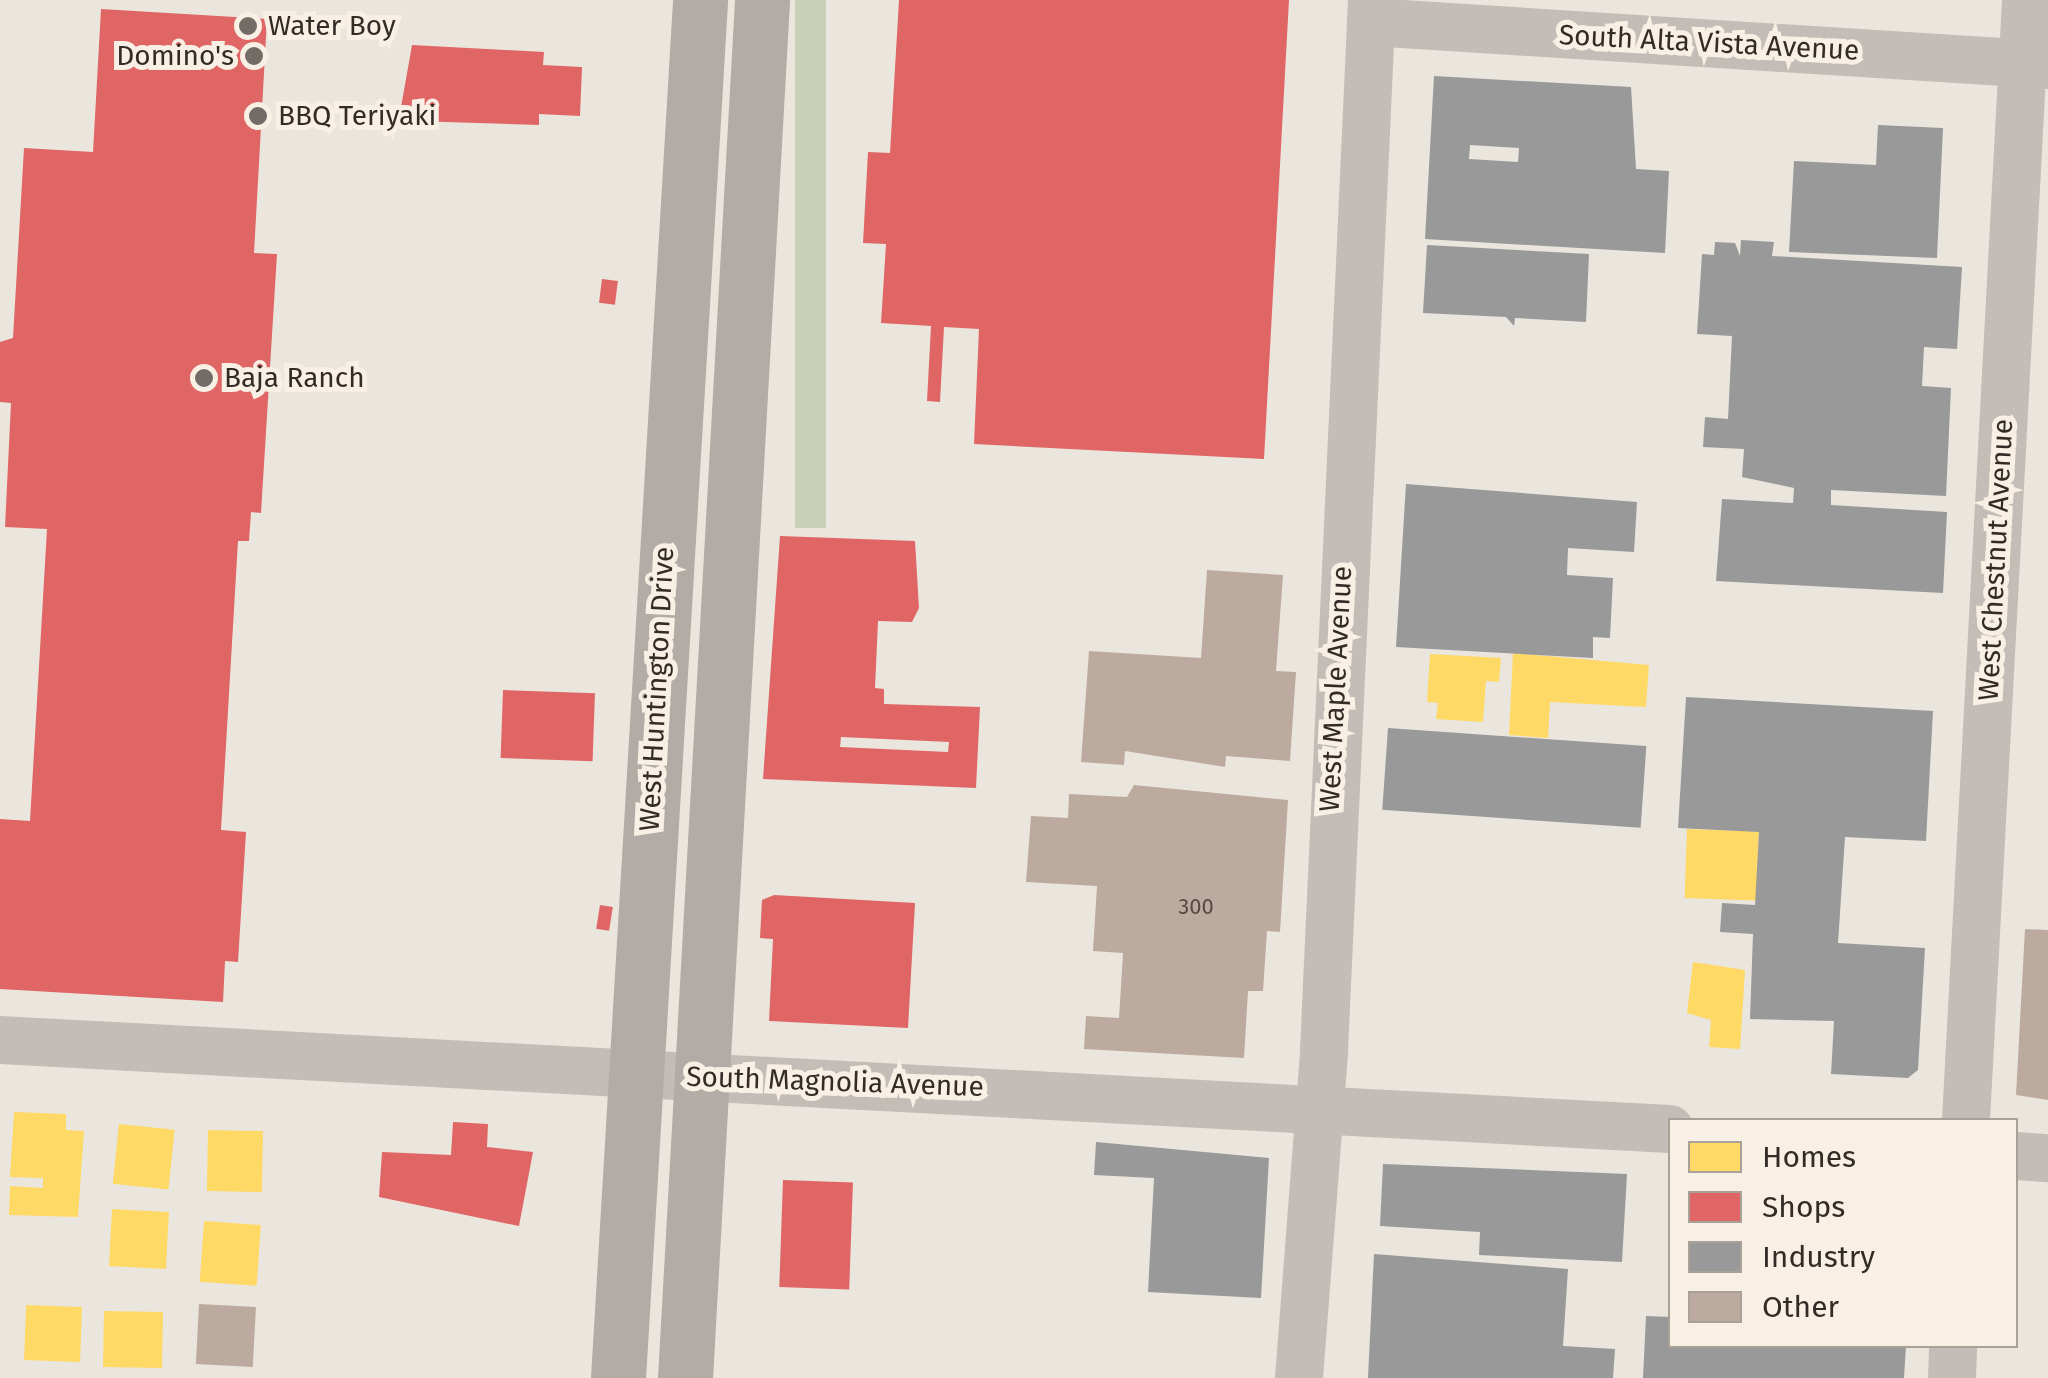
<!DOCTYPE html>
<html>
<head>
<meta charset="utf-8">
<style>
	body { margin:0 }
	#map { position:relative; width:2048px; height:1378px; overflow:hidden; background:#eae5dd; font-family:"Fira Sans",sans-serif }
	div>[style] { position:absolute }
	.green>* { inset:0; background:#cacfb8; transform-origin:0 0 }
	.homes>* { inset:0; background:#ffd966; transform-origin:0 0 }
	.shops>* { inset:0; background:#e06666; transform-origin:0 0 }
	.industry>* { inset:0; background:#999; transform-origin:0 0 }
	.building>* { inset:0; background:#bdaa9f; transform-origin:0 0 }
	.minor>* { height:48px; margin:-24px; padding:0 24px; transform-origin:24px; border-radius:24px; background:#c3bdb7 }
	.major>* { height:55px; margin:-27.5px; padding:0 27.5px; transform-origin:27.5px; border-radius:27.5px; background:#b2aca6 }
	.dots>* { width:28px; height:28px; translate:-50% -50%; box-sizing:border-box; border:5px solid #f8f0e4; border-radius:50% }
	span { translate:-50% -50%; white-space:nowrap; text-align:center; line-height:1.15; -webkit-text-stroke:10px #f8f0e4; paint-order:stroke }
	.number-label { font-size:22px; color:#564b44 }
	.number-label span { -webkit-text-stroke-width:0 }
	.poi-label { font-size:28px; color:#332b26 }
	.left { translate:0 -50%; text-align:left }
	.right { translate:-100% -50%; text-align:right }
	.street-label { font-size:28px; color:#332b26 }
	.legend { position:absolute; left:1668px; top:1118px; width:350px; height:230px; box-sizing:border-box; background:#f8f0e4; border:2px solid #a9a198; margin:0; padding:12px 18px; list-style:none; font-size:30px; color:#332b26 }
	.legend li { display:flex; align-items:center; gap:20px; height:50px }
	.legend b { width:50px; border:2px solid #a9a198 }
</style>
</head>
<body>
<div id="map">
	<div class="green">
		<i style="left:795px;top:0;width:31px;height:528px"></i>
	</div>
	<div class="homes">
		<i style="clip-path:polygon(1513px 653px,1649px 665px,1646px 707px,1550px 702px,1548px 738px,1509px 735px)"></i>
		<i style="clip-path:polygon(1430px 654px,1501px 658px,1499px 682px,1486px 681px,1483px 722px,1436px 719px,1438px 703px,1427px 702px)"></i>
		<i style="left:1687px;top:829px;width:72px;height:69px;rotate:2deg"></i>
		<i style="clip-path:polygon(1693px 962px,1745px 970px,1740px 1049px,1709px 1047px,1711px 1020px,1687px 1013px)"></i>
		<i style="clip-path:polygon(14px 1112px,66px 1114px,66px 1130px,84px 1131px,78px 1217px,9px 1215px,10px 1186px,43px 1188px,43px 1178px,10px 1177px)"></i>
		<i style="left:119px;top:1124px;width:56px;height:60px;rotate:6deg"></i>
		<i style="left:263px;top:1131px;width:61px;height:55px;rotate:91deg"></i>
		<i style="left:112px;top:1209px;width:57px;height:57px;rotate:3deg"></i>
		<i style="left:204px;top:1221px;width:57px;height:61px;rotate:4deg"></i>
		<i style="left:26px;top:1305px;width:56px;height:55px;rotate:2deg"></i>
		<i style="left:104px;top:1311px;width:59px;height:56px;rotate:1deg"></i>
	</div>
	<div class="shops">
		<i style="clip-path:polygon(899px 0,1289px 0,1264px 459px,974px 444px,979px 329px,944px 327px,940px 402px,927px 401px,931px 326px,881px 323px,886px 244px,863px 243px,868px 152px,890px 153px)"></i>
		<i style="clip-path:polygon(101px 9px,267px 19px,254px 253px,277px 254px,261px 513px,251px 512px,249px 541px,238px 541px,221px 830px,246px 832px,238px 962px,225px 961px,223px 1002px,0 989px,0 819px,30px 821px,47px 529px,5px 527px,11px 403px,0 402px,0 342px,13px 338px,24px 148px,93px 152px)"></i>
		<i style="clip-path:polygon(412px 45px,544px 52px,543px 65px,582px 67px,580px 116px,539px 114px,539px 125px,413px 121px,400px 113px)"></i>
		<i style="left:602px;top:279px;width:16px;height:24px;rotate:7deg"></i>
		<i style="clip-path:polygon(evenodd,780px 536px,915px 541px,919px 608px,912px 622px,878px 621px,875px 688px,884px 689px,884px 704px,980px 707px,976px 788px,763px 779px,780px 536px,841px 737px,949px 742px,948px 752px,840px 747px,841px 737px)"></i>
		<i style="left:503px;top:690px;width:92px;height:68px;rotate:2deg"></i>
		<i style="clip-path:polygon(774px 895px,915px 903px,908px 1028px,769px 1021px,773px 939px,760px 938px,762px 900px)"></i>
		<i style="left:600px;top:905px;width:13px;height:24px;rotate:9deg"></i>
		<i style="clip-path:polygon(453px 1122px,488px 1124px,487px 1147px,533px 1152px,519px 1226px,379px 1197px,382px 1152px,451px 1155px)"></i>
		<i style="left:783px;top:1180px;width:70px;height:107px;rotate:2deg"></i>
	</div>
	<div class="industry">
		<i style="clip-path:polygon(evenodd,1434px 76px,1631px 87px,1636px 169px,1669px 171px,1665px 253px,1425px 239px,1434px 76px,1470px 145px,1519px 148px,1518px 162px,1469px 159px,1470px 145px)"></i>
		<i style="clip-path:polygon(1878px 125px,1943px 128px,1937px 258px,1789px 252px,1794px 161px,1876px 165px)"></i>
		<i style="clip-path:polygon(1741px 240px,1774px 242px,1772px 256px,1962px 267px,1957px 349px,1924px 347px,1922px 386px,1951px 388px,1946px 496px,1831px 490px,1831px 505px,1947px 512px,1943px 593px,1716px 581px,1722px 499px,1793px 503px,1794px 488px,1742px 477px,1744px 449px,1703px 447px,1705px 417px,1728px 419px,1732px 336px,1697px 334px,1702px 254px,1714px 255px,1715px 242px,1735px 243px,1740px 256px)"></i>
		<i style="clip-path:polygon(1427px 245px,1589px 254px,1586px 322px,1515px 318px,1514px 326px,1506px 317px,1423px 313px)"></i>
		<i style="clip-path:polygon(1406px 484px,1637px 502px,1634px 552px,1568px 548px,1567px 575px,1613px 578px,1610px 638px,1593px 637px,1593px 658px,1396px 647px)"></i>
		<i style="clip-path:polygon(1686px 697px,1933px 711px,1926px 841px,1845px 837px,1838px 943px,1925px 948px,1918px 1070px,1908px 1078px,1831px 1074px,1834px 1021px,1750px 1019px,1753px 934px,1720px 932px,1722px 903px,1755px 905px,1759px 832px,1678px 828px)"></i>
		<i style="left:1388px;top:728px;width:259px;height:82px;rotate:4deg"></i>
		<i style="clip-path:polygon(1096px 1142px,1269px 1158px,1261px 1298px,1148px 1292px,1154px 1178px,1094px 1175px)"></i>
		<i style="clip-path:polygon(1383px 1164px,1627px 1174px,1622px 1262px,1479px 1255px,1480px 1232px,1380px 1226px)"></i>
		<i style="clip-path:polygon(1374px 1254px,1568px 1269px,1563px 1346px,1615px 1349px,1613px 1378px,1368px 1378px)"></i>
		<i style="clip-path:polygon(1646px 1316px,1670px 1317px,1670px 1346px,1906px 1346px,1904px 1378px,1643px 1378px)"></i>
	</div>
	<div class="building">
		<i style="clip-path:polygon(1207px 570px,1283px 575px,1276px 671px,1296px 672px,1290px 761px,1226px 756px,1225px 767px,1125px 751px,1124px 765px,1081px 762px,1089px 651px,1201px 658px)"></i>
		<i style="clip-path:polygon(1134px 785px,1288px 800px,1280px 932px,1267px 931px,1263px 991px,1248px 991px,1244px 1058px,1084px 1049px,1086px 1016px,1119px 1018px,1123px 953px,1093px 951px,1097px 886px,1026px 882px,1031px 816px,1068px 818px,1069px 794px,1127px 797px)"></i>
		<i style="clip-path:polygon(2025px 929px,2048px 930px,2048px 1100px,2016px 1095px)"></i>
		<i style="left:199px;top:1304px;width:57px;height:60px;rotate:3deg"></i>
	</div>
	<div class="minor">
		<i style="left:1371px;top:22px;width:678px;rotate:3.63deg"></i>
		<i style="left:0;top:1040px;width:1672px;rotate:3.05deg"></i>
		<i style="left:1966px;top:1120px;width:1122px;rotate:-86.93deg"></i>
		<i style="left:2016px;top:1156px;width:32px;rotate:4deg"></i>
		<i style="left:1299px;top:1378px;width:329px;rotate:-85.6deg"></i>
		<i style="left:1324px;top:1050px;width:1051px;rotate:-87.38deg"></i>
		<i style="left:1952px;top:1378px;width:32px;rotate:-88deg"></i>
	</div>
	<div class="major">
		<i style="left:618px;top:1378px;width:1380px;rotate:-86.59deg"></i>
		<i style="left:685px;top:1378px;width:1380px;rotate:-86.8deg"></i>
	</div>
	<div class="dots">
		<i style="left:248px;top:26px;background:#736c66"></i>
		<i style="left:254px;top:56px;background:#736c66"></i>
		<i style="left:258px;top:116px;background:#736c66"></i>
		<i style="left:204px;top:378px;background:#736c66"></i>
	</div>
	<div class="number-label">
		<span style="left:1196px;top:907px">300</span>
	</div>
	<div class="poi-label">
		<span class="left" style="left:268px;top:26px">Water Boy</span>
		<span class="right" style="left:234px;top:56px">Domino's</span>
		<span class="left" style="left:278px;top:116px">BBQ Teriyaki</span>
		<span class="left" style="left:224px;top:378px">Baja Ranch</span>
	</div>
	<div class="street-label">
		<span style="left:1709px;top:43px;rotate:3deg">South Alta Vista Avenue</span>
		<span style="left:1996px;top:560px;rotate:-87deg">West Chestnut Avenue</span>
		<span style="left:657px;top:689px;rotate:-87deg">West Huntington Drive</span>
		<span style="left:1336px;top:689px;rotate:-87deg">West Maple Avenue</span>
		<span style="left:835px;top:1082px;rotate:2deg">South Magnolia Avenue</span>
	</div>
	<ul class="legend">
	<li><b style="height:28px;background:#ffd966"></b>Homes</li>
	<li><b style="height:28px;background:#e06666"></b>Shops</li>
	<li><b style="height:28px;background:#999"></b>Industry</li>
	<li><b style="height:28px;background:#bdaa9f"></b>Other</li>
	</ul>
</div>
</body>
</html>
